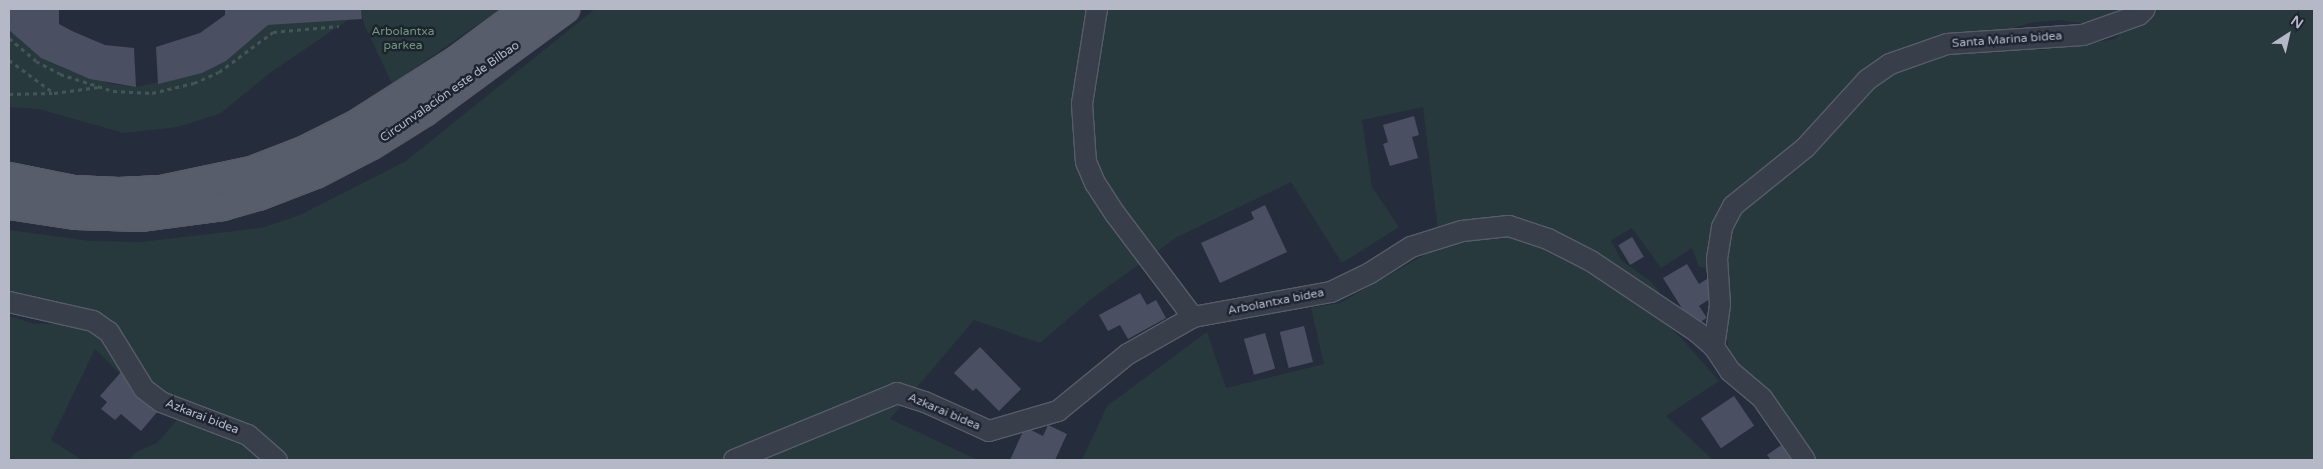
<!DOCTYPE html>
<html>
<head>
<meta charset="utf-8">
<style>
	body { margin:0 }
	#map { position:relative; width:2323px; height:469px; overflow:hidden; background:#252c3b; font-family:"Varela Round",sans-serif }
	div>[style] { position:absolute }
	.green>* { inset:0; background:#28393d }
	.building>* { inset:0; background:#4a5062; transform-origin:0 0 }
	.path>* { height:3px; margin-top:-1.5px; transform-origin:0; background:repeating-linear-gradient(90deg,#455459 0 4px,transparent 0 8px) }
	.roads { filter:drop-shadow(1px 0 #575c69) drop-shadow(-1px 0 #575c69) drop-shadow(0 1px #575c69) drop-shadow(0 -1px #575c69) }
	.minor>* { height:20px; margin:-10px; padding:0 10px; transform-origin:10px; border-radius:10px; background:#393e4b }
	.primary>* { height:28px; margin:-14px; padding:0 14px; transform-origin:14px; border-radius:14px; background:#575d6b }
	span { translate:-50% -50%; white-space:nowrap; text-align:center; line-height:1.15; -webkit-text-stroke:5px #1e2330; paint-order:stroke }
	.park-label { font-size:12px; color:#6e967c }
	.street-label { font-size:12px; color:#b5b9c7 }
	.frame { position:absolute; inset:0; border:10px solid #b5b9c7; pointer-events:none }
	.north { position:absolute; left:2263px; top:10px; width:50px; height:50px; -webkit-text-stroke:4px #1e2330; paint-order:stroke; rotate:35deg; font-size:14px; font-weight:700; line-height:20px; text-align:center; color:#b5b9c7 }
	.north::after { content:''; display:block; margin:auto; width:18px; height:22px; background:#b5b9c7; clip-path:polygon(50% 0,100% 100%,50% 72%,0 100%) }
</style>
</head>
<body>
<div id="map">
	<div class="green">
		<i style="clip-path:polygon(361px 9px,500px 9px,392px 84px,364px 24px)"></i>
		<i style="clip-path:polygon(595px 9px,2126px 9px,2086px 24px,2060px 20px,2030px 23px,2010px 29px,1935px 40px,1731px 195px,1718px 210px,1710px 242px,1710px 268px,1699px 267px,1692px 248px,1661px 268px,1632px 228px,1611px 240px,1621px 260px,1650px 281px,1660px 292px,1645px 304px,1682px 339px,1719px 381px,1666px 416px,1713px 460px,1082px 460px,1107px 406px,1207px 332px,1226px 388px,1324px 364px,1311px 308px,1340px 303px,1440px 246px,1423px 107px,1362px 120px,1372px 187px,1399px 227px,1342px 263px,1291px 182px,1177px 237px,1091px 299px,1040px 343px,974px 320px,890px 419px,978px 460px,129px 460px,136px 452px,157px 443px,177px 420px,120px 374px,95px 349px,51px 440px,82px 460px,9px 460px,9px 316px,35px 324px,108px 324px,93px 310px,9px 292px,9px 230px,90px 241px,141px 242px,261px 228px,300px 215px,406px 161px)"></i>
		<i style="clip-path:polygon(2158px 9px,2314px 9px,2314px 460px,1815px 460px,1782px 415px,1730px 355px,1725px 331px,1729px 301px,1725px 244px,1732px 221px,1878px 79px,1937px 53px,1985px 47px,2042px 50px,2115px 39px,2126px 27px,2149px 18px)"></i>
		<i style="clip-path:polygon(348px 20px,271px 72px,221px 113px,178px 127px,124px 133px,39px 109px,9px 107px,9px 30px,41px 58px,65px 69px,111px 84px,136px 87px,202px 73px,226px 61px,268px 25px)"></i>
	</div>
	<div class="building">
		<i style="clip-path:polygon(9px 9px,59px 9px,59px 24px,72px 31px,105px 45px,134px 48px,136px 87px,90px 79px,41px 58px,9px 30px)"></i>
		<i style="clip-path:polygon(225px 9px,361px 9px,362px 19px,268px 25px,226px 61px,202px 73px,158px 84px,156px 47px,200px 33px,225px 15px)"></i>
		<i style="clip-path:polygon(1414px 116px,1419px 135px,1412px 137px,1418px 158px,1390px 166px,1383px 144px,1388px 142px,1383px 125px)"></i>
		<i style="clip-path:polygon(1265px 205px,1287px 252px,1220px 283px,1201px 243px,1254px 219px,1251px 212px)"></i>
		<i style="left:1632px;top:237px;width:23px;height:16px;rotate:59deg"></i>
		<i style="clip-path:polygon(1687px 264px,1699px 284px,1710px 277px,1719px 293px,1699px 306px,1707px 318px,1693px 326px,1663px 278px)"></i>
		<i style="clip-path:polygon(1140px 293px,1147px 305px,1156px 300px,1166px 318px,1128px 339px,1120px 325px,1108px 331px,1099px 315px)"></i>
		<i style="left:1304px;top:326px;width:37px;height:25px;rotate:76deg"></i>
		<i style="left:1265px;top:333px;width:37px;height:22px;rotate:74deg"></i>
		<i style="clip-path:polygon(980px 347px,1021px 389px,999px 411px,976px 388px,973px 391px,954px 373px)"></i>
		<i style="clip-path:polygon(122px 371px,158px 411px,141px 431px,121px 414px,115px 420px,101px 409px,107px 402px,100px 396px)"></i>
		<i style="left:1734px;top:396px;width:36px;height:40px;rotate:56deg"></i>
		<i style="clip-path:polygon(1048px 425px,1067px 434px,1055px 460px,1010px 460px,1025px 427px,1043px 436px)"></i>
		<i style="clip-path:polygon(1783px 444px,1794px 460px,1771px 460px,1767px 455px)"></i>
	</div>
	<div class="path">
		<i style="left:9px;top:38px;width:35px;rotate:40deg"></i>
		<i style="left:36px;top:61px;width:27px;rotate:28deg"></i>
		<i style="left:60px;top:74px;width:56px;rotate:17.8deg"></i>
		<i style="left:113px;top:91px;width:39px;rotate:3deg"></i>
		<i style="left:152px;top:93px;width:43px;rotate:-13.4deg"></i>
		<i style="left:194px;top:83px;width:27px;rotate:-24deg"></i>
		<i style="left:219px;top:72px;width:67px;rotate:-36.5deg"></i>
		<i style="left:273px;top:32px;width:66px;rotate:-5.2deg"></i>
		<i style="left:9px;top:60px;width:56px;rotate:36.3deg"></i>
		<i style="left:54px;top:93px;width:45px;rotate:-7.6deg"></i>
		<i style="left:9px;top:94px;width:43px;rotate:-1.3deg"></i>
	</div>
	<div class="roads">
		<div class="minor">
			<i style="left:1097px;top:9px;width:96px;rotate:99deg"></i>
			<i style="left:1082px;top:104px;width:58px;rotate:86.1deg"></i>
			<i style="left:1086px;top:162px;width:23px;rotate:67deg"></i>
			<i style="left:1095px;top:183px;width:38px;rotate:57deg"></i>
			<i style="left:1116px;top:215px;width:128px;rotate:53deg"></i>
			<i style="left:9px;top:302px;width:86px;rotate:12.7deg"></i>
			<i style="left:93px;top:321px;width:19px;rotate:35deg"></i>
			<i style="left:109px;top:332px;width:67px;rotate:58.4deg"></i>
			<i style="left:144px;top:389px;width:21px;rotate:37deg"></i>
			<i style="left:161px;top:402px;width:93px;rotate:20.8deg"></i>
			<i style="left:248px;top:435px;width:38px;rotate:41deg"></i>
			<i style="left:1714px;top:347px;width:42px;rotate:-81.9deg"></i>
			<i style="left:1720px;top:305px;width:46px;rotate:-93.7deg"></i>
			<i style="left:1717px;top:259px;width:32px;rotate:-81deg"></i>
			<i style="left:1722px;top:227px;width:24px;rotate:-62deg"></i>
			<i style="left:1733px;top:206px;width:92px;rotate:-38.9deg"></i>
			<i style="left:1805px;top:148px;width:92px;rotate:-47.6deg"></i>
			<i style="left:1867px;top:80px;width:28px;rotate:-35deg"></i>
			<i style="left:1890px;top:64px;width:60px;rotate:-19.3deg"></i>
			<i style="left:1947px;top:44px;width:136px;rotate:-3.8deg"></i>
			<i style="left:2083px;top:35px;width:59px;rotate:-19.7deg"></i>
			<i style="left:2139px;top:15px;width:8px;rotate:-45deg"></i>
			<i style="left:734px;top:460px;width:176px;rotate:-22.3deg"></i>
			<i style="left:897px;top:393px;width:29px;rotate:18deg"></i>
			<i style="left:925px;top:402px;width:70px;rotate:24.4deg"></i>
			<i style="left:989px;top:431px;width:72px;rotate:-16.2deg"></i>
			<i style="left:1058px;top:411px;width:90px;rotate:-39.2deg"></i>
			<i style="left:1128px;top:354px;width:75px;rotate:-29.6deg"></i>
			<i style="left:1193px;top:317px;width:140px;rotate:-10.3deg"></i>
			<i style="left:1331px;top:292px;width:43px;rotate:-26deg"></i>
			<i style="left:1370px;top:273px;width:49px;rotate:-32.4deg"></i>
			<i style="left:1411px;top:247px;width:53px;rotate:-17.4deg"></i>
			<i style="left:1462px;top:231px;width:47px;rotate:-6.1deg"></i>
			<i style="left:1509px;top:226px;width:41px;rotate:18.4deg"></i>
			<i style="left:1548px;top:239px;width:48px;rotate:27.1deg"></i>
			<i style="left:1591px;top:261px;width:128px;rotate:33.8deg"></i>
			<i style="left:1697px;top:332px;width:23px;rotate:41deg"></i>
			<i style="left:1714px;top:347px;width:29px;rotate:56deg"></i>
			<i style="left:1730px;top:371px;width:42px;rotate:40.2deg"></i>
			<i style="left:1762px;top:398px;width:75px;rotate:55.3deg"></i>
		</div>
		<div class="primary">
			<i style="left:9px;top:177px;width:66px;rotate:11.3deg"></i>
			<i style="left:74px;top:190px;width:45px;rotate:2.5deg"></i>
			<i style="left:119px;top:192px;width:42px;rotate:-2.7deg"></i>
			<i style="left:161px;top:190px;width:92px;rotate:-11.9deg"></i>
			<i style="left:251px;top:171px;width:56px;rotate:-21deg"></i>
			<i style="left:303px;top:151px;width:58px;rotate:-26.6deg"></i>
			<i style="left:355px;top:125px;width:121px;rotate:-32.5deg"></i>
			<i style="left:457px;top:60px;width:86px;rotate:-36.5deg"></i>
			<i style="left:9px;top:205px;width:68px;rotate:8.5deg"></i>
			<i style="left:76px;top:215px;width:66px;rotate:1.7deg"></i>
			<i style="left:142px;top:217px;width:82px;rotate:-7.7deg"></i>
			<i style="left:223px;top:206px;width:37px;rotate:-16deg"></i>
			<i style="left:259px;top:196px;width:61px;rotate:-21.1deg"></i>
			<i style="left:316px;top:174px;width:63px;rotate:-27.4deg"></i>
			<i style="left:372px;top:145px;width:62px;rotate:-31.9deg"></i>
			<i style="left:425px;top:112px;width:174px;rotate:-36.3deg"></i>
		</div>
	</div>
	<div class="park-label">
		<span style="left:403px;top:39px">Arbolantxa<br>parkea</span>
	</div>
	<div class="street-label">
		<span style="left:2007px;top:40px;rotate:-4deg">Santa Marina bidea</span>
		<span style="left:450px;top:92px;rotate:-35deg">Circunvalación este de Bilbao</span>
		<span style="left:1276px;top:302px;rotate:-11deg">Arbolantxa bidea</span>
		<span style="left:944px;top:412px;rotate:23deg">Azkarai bidea</span>
		<span style="left:202px;top:417px;rotate:21deg">Azkarai bidea</span>
	</div>
	<div class="frame"></div>
	<div class="north">N</div>
</div>
</body>
</html>
